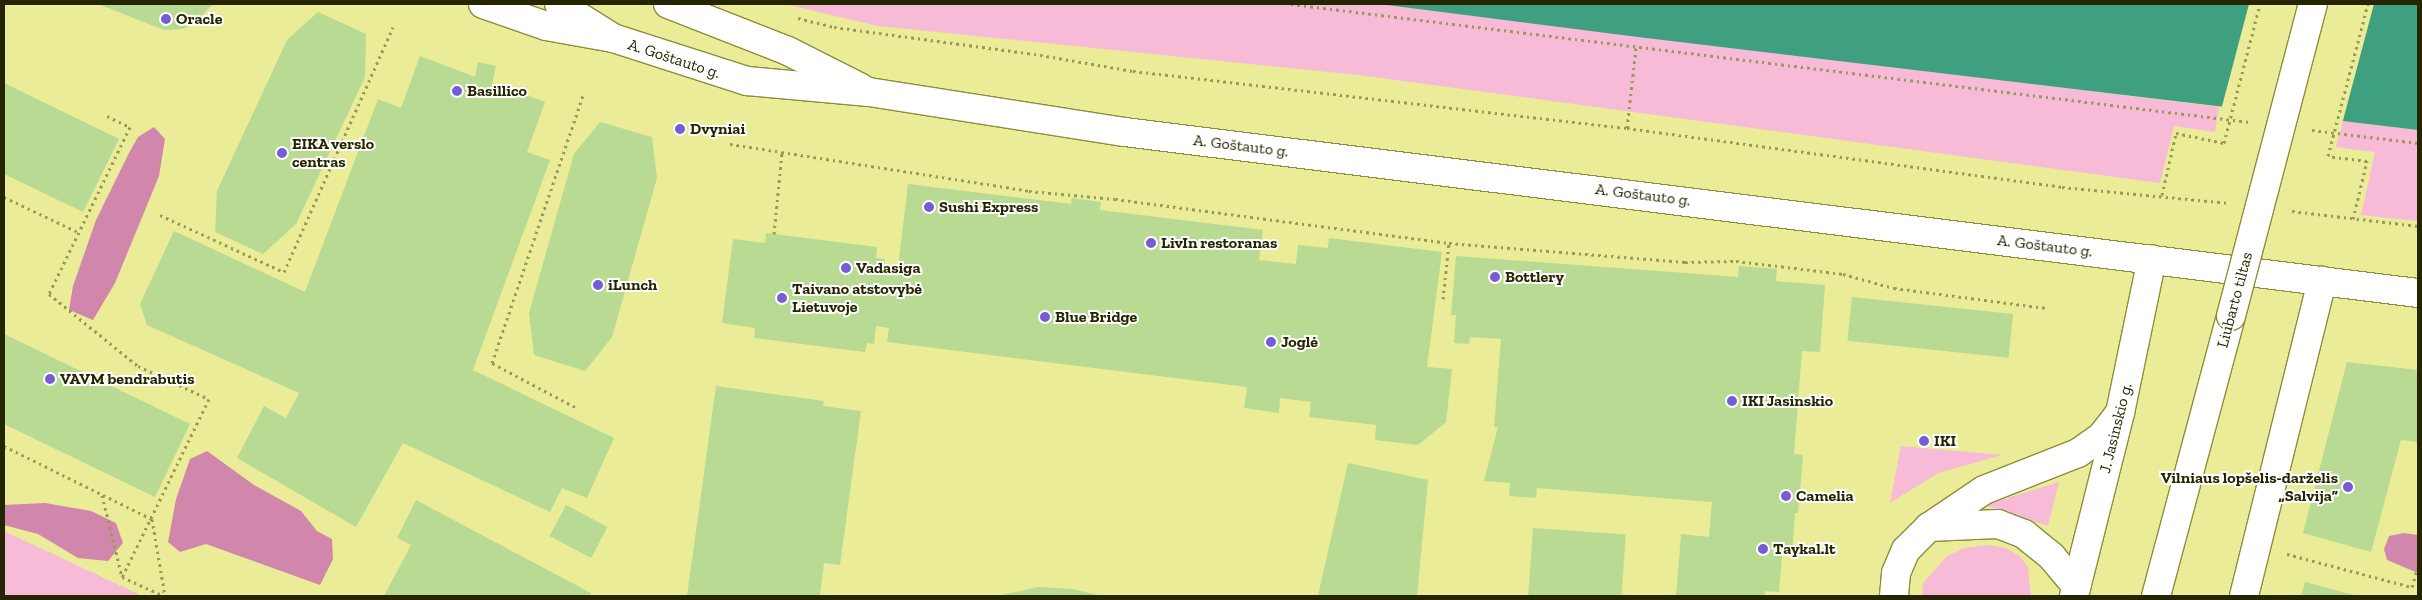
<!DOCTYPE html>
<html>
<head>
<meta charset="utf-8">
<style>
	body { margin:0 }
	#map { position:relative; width:2422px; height:600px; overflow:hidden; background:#eaec97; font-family:"Zilla Slab",serif }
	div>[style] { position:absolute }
	.green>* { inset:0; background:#f7bad7 }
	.forest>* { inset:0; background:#d187ab }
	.water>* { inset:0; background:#3f9f81 }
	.pier>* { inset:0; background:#eaec97 }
	.building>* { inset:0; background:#b8da92; transform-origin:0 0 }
	.path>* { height:3px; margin-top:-1.5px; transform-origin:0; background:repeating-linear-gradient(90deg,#999a59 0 2.5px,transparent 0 6.5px) }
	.roads { filter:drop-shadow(1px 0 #8d8d39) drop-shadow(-1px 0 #8d8d39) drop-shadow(0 1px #8d8d39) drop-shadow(0 -1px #8d8d39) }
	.major>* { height:28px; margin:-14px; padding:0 14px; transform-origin:14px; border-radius:14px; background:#fff }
	.highway>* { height:28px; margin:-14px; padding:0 14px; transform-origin:14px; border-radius:14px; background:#fff }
	.path-bridge>* { height:3px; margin-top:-1.5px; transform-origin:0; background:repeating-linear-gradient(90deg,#999a59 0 2.5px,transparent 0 6.5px) }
	.bridges { filter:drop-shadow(1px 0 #8d8d39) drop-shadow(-1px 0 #8d8d39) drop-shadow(0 1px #8d8d39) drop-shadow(0 -1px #8d8d39) }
	.major-bridge>* { height:28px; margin:-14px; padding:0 14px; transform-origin:14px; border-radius:14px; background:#fff }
	.dots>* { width:14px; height:14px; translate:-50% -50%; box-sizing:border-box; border:2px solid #fff; border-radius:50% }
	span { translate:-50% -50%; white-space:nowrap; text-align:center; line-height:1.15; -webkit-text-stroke:4px #fff; paint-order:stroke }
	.poi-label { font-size:16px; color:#252501; font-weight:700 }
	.left { translate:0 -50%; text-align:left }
	.right { translate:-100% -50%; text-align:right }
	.street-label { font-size:16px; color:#252501 }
	.frame { position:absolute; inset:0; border:5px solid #252501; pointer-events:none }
</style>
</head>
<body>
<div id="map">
	<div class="green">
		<i style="clip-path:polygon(785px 4px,1379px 4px,2219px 107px,2215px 132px,2174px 126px,2160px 183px,1358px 75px,878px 26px)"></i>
		<i style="clip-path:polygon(2343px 121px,2418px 130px,2418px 221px,2361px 215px,2375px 152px,2336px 147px)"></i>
		<i style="clip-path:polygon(1901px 446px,2002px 455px,1938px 473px,1890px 503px)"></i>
		<i style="clip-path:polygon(2059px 482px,2048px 526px,1985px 505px)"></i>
		<i style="clip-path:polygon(4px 531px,138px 594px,137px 596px,4px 596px)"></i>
		<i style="clip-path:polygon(1988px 545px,2006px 548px,2020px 556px,2028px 568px,2031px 596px,1922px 596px,1923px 583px,1947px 556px,1964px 548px)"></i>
	</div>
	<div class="forest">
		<i style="clip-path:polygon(154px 127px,165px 139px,159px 176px,115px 283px,93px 320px,69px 310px,73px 286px,96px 220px,129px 153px,138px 137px)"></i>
		<i style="clip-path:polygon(207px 451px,254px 485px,301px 511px,317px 531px,332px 539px,333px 559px,320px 585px,206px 544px,180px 552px,168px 542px,176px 499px,190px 459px)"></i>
		<i style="clip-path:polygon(45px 503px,91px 511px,116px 523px,123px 543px,108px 561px,78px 558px,38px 534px,4px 525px,4px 505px)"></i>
		<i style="clip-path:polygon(2404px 533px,2418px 535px,2418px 573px,2387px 560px,2384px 549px,2389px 536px)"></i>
	</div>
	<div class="water">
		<i style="clip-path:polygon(1379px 4px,2418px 4px,2418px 130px,1638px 37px)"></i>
	</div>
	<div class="pier">
		<i style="clip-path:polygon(2249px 4px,2374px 4px,2342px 124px,2221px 110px)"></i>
	</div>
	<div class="building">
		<i style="clip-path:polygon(98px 4px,213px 4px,195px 23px,183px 29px,164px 30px)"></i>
		<i style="clip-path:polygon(318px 12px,366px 34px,365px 77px,296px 224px,263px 254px,215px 232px,217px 191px,287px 40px)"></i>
		<i style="clip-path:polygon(420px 56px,475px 77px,478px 62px,496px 66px,492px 83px,545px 102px,527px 152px,550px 160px,473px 370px,614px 438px,587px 498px,562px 488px,550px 512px,403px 443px,356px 527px,237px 458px,264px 406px,286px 418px,299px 393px,147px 325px,140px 304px,174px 231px,305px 292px,378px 99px,401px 108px)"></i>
		<i style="clip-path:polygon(4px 83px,119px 139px,83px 212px,4px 174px)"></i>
		<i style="clip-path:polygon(600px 122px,652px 137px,657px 178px,612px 337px,585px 371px,534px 355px,529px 313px,574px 154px)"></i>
		<i style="clip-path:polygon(908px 184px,1071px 204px,1072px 198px,1101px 202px,1100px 210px,1263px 230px,1259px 260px,1296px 264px,1298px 245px,1328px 248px,1329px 238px,1442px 252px,1427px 367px,1452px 369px,1446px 422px,1418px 445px,1375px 440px,1376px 425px,1309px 417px,1311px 402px,1280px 398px,1279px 413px,1244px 408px,1247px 387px,887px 342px,889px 328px,876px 326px,874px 344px,867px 343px,865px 352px,754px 338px,755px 328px,722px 323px,733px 239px,765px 243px,766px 233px,877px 247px,876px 258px,885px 259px,883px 275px,897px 276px)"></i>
		<i style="clip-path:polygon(1456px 256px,1738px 277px,1739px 266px,1777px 269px,1776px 281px,1825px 285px,1820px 352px,1802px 351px,1794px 454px,1803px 455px,1798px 513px,1795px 513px,1792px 556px,1782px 555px,1779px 592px,1765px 591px,1765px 596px,1676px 596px,1681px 534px,1709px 537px,1712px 502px,1537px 488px,1536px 498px,1509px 496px,1510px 483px,1484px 481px,1498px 427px,1494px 427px,1501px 339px,1470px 337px,1469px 344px,1454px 343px,1456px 315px,1451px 315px)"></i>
		<i style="left:1852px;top:297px;width:162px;height:44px;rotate:6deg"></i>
		<i style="clip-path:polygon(4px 334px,190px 424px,155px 497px,4px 424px)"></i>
		<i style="clip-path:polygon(2347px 362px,2418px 370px,2418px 442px,2401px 440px,2371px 552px,2303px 533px)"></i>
		<i style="clip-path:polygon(716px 386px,824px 401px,823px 406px,861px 411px,840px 565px,824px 563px,820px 596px,687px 596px)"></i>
		<i style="clip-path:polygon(1348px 463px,1428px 480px,1417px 596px,1318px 596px)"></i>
		<i style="clip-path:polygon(416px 500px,591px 593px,589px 596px,384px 596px,411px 545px,397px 538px)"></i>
		<i style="left:566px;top:505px;width:47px;height:35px;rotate:28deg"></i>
		<i style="left:1533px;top:528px;width:93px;height:68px;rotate:4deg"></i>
		<i style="clip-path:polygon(2305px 582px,2357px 596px,2301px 596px)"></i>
		<i style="clip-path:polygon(1038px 587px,1073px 589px,1101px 596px,998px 596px)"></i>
	</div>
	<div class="path">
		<i style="left:1291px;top:4px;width:965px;rotate:7.02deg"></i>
		<i style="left:798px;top:18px;width:37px;rotate:14deg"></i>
		<i style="left:834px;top:27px;width:208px;rotate:7.7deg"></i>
		<i style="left:1040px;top:55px;width:94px;rotate:9.8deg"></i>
		<i style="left:1133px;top:71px;width:497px;rotate:6.6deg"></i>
		<i style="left:1627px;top:128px;width:439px;rotate:7.7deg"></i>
		<i style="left:2062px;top:187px;width:168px;rotate:5.5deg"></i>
		<i style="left:107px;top:116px;width:25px;rotate:26deg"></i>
		<i style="left:130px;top:127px;width:186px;rotate:115.9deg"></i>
		<i style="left:49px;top:294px;width:114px;rotate:39deg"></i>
		<i style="left:138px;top:366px;width:78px;rotate:24.9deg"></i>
		<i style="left:209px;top:399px;width:198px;rotate:116deg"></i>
		<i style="left:1627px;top:128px;width:81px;rotate:-83.6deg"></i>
		<i style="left:2312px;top:130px;width:107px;rotate:7deg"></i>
		<i style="left:730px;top:144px;width:303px;rotate:8.9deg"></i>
		<i style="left:1029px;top:191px;width:86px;rotate:5.3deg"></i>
		<i style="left:1115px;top:199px;width:337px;rotate:7.5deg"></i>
		<i style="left:1449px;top:243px;width:237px;rotate:4.6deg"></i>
		<i style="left:1685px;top:262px;width:51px;rotate:-1.1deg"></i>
		<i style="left:1736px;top:261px;width:108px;rotate:6.9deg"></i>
		<i style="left:1843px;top:274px;width:53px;rotate:15.4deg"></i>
		<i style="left:1894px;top:288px;width:152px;rotate:7.5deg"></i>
		<i style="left:2162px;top:195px;width:64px;rotate:-77.3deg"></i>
		<i style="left:4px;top:197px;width:82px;rotate:25.3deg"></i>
		<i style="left:2292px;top:211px;width:127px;rotate:6.8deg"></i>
		<i style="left:160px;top:215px;width:136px;rotate:24.7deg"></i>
		<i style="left:284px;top:272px;width:268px;rotate:-66deg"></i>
		<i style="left:2353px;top:219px;width:60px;rotate:-76.4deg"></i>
		<i style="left:774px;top:234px;width:82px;rotate:-84.4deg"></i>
		<i style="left:1443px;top:299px;width:56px;rotate:-83.9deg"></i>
		<i style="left:1797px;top:400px;width:36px;rotate:-3deg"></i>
		<i style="left:575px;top:407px;width:94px;rotate:-152.1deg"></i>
		<i style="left:492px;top:363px;width:283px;rotate:-71.2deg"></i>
		<i style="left:4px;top:446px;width:165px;rotate:26.3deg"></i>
		<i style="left:152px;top:519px;width:78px;rotate:80.4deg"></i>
		<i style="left:102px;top:495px;width:84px;rotate:76.3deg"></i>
		<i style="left:122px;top:577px;width:46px;rotate:24.3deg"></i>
		<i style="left:2287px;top:554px;width:129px;rotate:14.8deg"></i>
		<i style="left:2412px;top:587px;width:22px;rotate:-74deg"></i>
	</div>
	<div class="roads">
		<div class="major">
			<i style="left:483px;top:4px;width:67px;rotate:19.2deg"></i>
			<i style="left:546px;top:26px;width:68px;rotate:10.2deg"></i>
			<i style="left:613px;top:38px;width:141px;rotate:17.8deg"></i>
			<i style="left:747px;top:81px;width:122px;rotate:5.2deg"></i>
			<i style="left:869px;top:92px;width:259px;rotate:8.9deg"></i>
			<i style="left:1125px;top:132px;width:1303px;rotate:7.1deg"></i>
			<i style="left:668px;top:4px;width:129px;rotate:21.4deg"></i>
			<i style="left:788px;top:51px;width:82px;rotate:26.9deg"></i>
			<i style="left:2074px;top:596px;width:189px;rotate:-75.9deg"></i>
			<i style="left:2120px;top:413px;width:157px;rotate:-78.3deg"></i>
			<i style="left:2156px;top:596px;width:290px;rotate:-75deg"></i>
			<i style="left:2244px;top:596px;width:325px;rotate:-76.1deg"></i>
		</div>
		<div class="highway">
			<i style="left:559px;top:4px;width:64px;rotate:32.2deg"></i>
			<i style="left:1929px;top:527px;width:69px;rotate:-2.5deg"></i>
			<i style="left:1998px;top:524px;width:28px;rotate:21deg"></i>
			<i style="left:2024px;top:534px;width:36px;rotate:39deg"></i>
			<i style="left:2052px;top:557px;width:38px;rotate:50deg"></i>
			<i style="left:1894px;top:596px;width:23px;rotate:-85deg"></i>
			<i style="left:1896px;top:573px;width:25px;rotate:-67deg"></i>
			<i style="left:1906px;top:550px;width:33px;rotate:-45deg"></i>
			<i style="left:1929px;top:527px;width:66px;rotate:-33.9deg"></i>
			<i style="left:1984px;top:490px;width:101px;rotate:-21.5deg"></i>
			<i style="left:2078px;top:453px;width:28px;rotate:-35deg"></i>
			<i style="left:2101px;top:437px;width:31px;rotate:-52deg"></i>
		</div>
	</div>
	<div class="path-bridge">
		<i style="left:2176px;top:133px;width:49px;rotate:11.8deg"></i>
		<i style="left:2224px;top:143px;width:144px;rotate:-75.5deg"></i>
		<i style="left:2367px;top:161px;width:39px;rotate:-173deg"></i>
		<i style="left:2328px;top:156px;width:157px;rotate:-75.3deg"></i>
	</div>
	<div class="bridges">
		<div class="major-bridge">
			<i style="left:2231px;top:316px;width:323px;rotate:-75.3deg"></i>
		</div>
	</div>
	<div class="dots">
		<i style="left:166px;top:19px;background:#765cd7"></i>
		<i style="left:457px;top:91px;background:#765cd7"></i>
		<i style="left:680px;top:129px;background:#765cd7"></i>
		<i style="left:282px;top:153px;background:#765cd7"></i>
		<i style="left:929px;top:207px;background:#765cd7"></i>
		<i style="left:1151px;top:243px;background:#765cd7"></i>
		<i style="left:846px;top:268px;background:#765cd7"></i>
		<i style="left:1495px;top:277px;background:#765cd7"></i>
		<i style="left:598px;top:285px;background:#765cd7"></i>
		<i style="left:782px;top:298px;background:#765cd7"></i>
		<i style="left:1045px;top:317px;background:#765cd7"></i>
		<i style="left:1271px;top:342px;background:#765cd7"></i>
		<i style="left:50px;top:379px;background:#765cd7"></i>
		<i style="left:1732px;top:401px;background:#765cd7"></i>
		<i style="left:1924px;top:441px;background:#765cd7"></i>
		<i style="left:2348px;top:487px;background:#765cd7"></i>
		<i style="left:1786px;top:496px;background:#765cd7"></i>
		<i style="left:1763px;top:549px;background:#765cd7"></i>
	</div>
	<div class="poi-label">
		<span class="left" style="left:176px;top:19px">Oracle</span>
		<span class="left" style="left:467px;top:91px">Basillico</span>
		<span class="left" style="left:690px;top:129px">Dvyniai</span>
		<span class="left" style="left:292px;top:153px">EIKA verslo<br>centras</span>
		<span class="left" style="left:939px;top:207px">Sushi Express</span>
		<span class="left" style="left:1161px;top:243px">LivIn restoranas</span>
		<span class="left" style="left:856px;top:268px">Vadasiga</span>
		<span class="left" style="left:1505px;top:277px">Bottlery</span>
		<span class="left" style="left:608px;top:285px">iLunch</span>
		<span class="left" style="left:792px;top:298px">Taivano atstovybė<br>Lietuvoje</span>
		<span class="left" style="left:1055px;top:317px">Blue Bridge</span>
		<span class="left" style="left:1281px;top:342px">Joglė</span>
		<span class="left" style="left:60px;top:379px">VAVM bendrabutis</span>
		<span class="left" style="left:1742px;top:401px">IKI Jasinskio</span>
		<span class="left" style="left:1934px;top:441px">IKI</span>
		<span class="right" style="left:2338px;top:487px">Vilniaus lopšelis-darželis<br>„Salvija“</span>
		<span class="left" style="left:1796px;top:496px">Camelia</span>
		<span class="left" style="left:1773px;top:549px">Taykal.lt</span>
	</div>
	<div class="street-label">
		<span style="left:674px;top:59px;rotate:18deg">A. Goštauto g.</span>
		<span style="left:1241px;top:146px;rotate:7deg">A. Goštauto g.</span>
		<span style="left:1643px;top:195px;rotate:7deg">A. Goštauto g.</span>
		<span style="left:2045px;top:246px;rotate:7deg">A. Goštauto g.</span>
		<span style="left:2235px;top:300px;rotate:-75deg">Liubarto tiltas</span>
		<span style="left:2116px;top:428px;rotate:-76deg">J. Jasinskio g.</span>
	</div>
	<div class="frame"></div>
</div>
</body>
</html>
